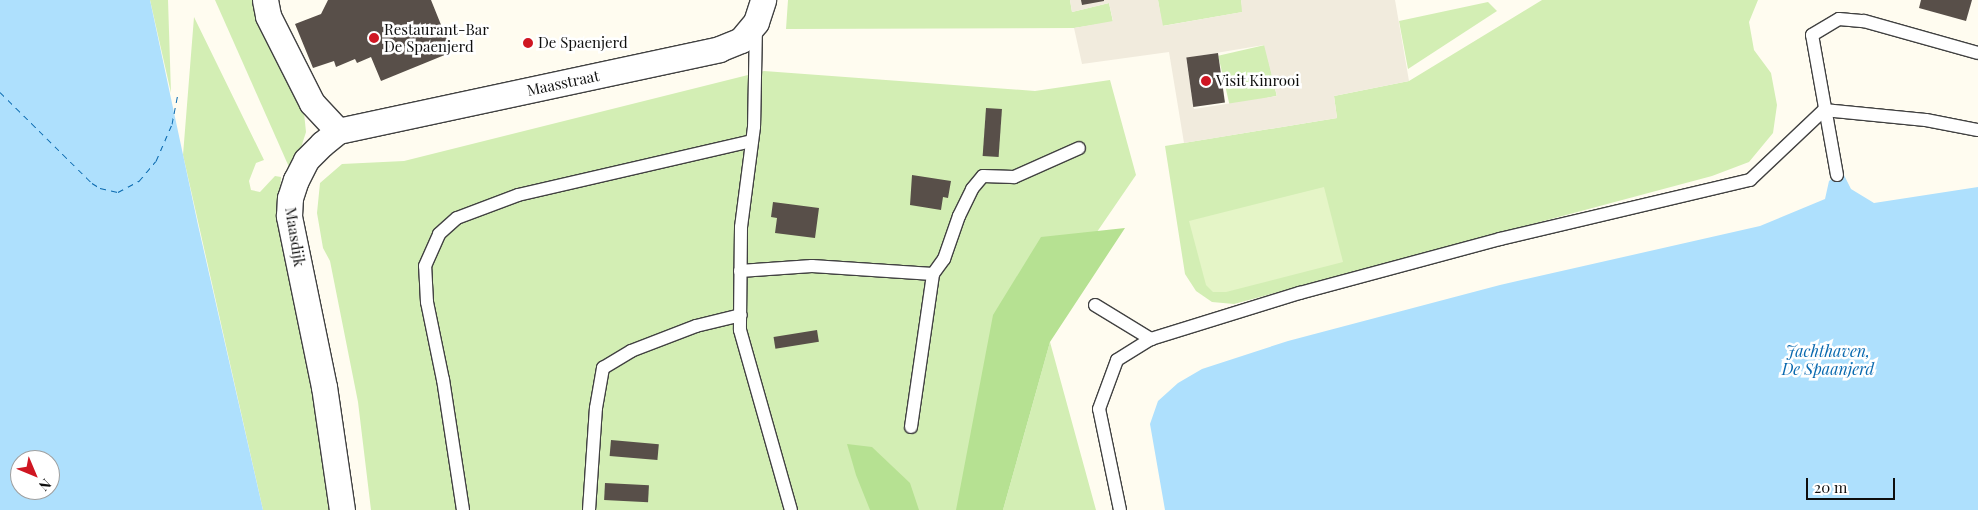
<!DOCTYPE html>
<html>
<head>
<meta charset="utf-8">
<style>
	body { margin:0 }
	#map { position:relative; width:1978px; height:510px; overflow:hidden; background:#fffcf0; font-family:"Playfair Display",serif }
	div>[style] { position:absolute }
	.green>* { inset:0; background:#d3eeb4; transform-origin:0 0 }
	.forest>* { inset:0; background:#b6e192 }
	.pitch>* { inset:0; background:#e5f5c7 }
	.plaza>* { inset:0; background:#f1ebdd }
	.water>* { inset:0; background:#aee0fd }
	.ferry>* { height:1px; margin-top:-0.5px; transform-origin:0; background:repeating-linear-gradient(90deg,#0969af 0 6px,transparent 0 11px) }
	.building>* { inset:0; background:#584f49; transform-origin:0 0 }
	.roads { filter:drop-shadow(1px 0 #414141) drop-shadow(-1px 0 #414141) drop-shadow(0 1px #414141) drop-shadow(0 -1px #414141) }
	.lane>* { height:12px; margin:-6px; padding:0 6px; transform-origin:6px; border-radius:6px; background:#fff }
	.street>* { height:25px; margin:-12.5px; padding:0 12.5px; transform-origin:12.5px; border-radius:12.5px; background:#fff }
	.dots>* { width:14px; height:14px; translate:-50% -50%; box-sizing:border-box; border:2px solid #fff; border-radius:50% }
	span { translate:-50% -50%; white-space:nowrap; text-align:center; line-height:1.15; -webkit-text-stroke:5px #fff; paint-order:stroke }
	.poi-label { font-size:15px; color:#0e0e0e }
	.left { translate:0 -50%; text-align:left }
	.street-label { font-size:15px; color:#0e0e0e }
	.water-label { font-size:16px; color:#0969af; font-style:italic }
	.north { position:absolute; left:10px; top:450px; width:50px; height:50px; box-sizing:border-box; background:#fff; border:1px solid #9f9f9f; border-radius:50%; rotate:135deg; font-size:14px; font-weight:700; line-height:20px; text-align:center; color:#0e0e0e }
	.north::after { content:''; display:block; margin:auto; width:18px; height:22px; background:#cf1622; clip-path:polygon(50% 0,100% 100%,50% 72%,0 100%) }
	.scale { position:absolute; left:1806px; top:478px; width:89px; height:22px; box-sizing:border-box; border:2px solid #0e0e0e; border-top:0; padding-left:6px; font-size:15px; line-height:18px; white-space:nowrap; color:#0e0e0e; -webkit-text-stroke:4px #fff; paint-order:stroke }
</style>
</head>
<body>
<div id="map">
	<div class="green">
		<i style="clip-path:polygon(150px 0,168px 0,171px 93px)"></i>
		<i style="clip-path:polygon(215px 0,257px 0,303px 103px,306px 132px,299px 154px,289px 167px)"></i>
		<i style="clip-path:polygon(788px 0,1070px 0,1072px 12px,1109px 3px,1113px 22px,1074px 28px,786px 29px)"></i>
		<i style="clip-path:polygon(1158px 0,1241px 0,1243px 12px,1162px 26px)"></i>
		<i style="clip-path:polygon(1542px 0,1758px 0,1749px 22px,1754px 50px,1771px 73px,1777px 105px,1773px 133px,1749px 162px,1712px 176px,1234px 304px,1212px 302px,1196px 291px,1185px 274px,1165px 146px,1337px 118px,1334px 96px,1409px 81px)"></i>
		<i style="clip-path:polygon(1488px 2px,1497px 11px,1408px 69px,1399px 21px)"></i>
		<i style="clip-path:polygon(194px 17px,264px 160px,256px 163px,249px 181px,251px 190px,260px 192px,275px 176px,281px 177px,280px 193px,334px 510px,263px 510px,183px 155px)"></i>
		<i style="left:1265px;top:45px;width:52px;height:48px;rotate:77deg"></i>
		<i style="clip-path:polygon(764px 71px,1035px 91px,1110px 80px,1136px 175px,1027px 334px,973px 510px,371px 510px,358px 402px,330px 261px,323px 248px,317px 213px,320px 183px,342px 164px,404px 161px)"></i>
		<i style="clip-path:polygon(1050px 342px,1096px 510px,1003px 510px,1005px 503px)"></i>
	</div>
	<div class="forest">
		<i style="clip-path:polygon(1125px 228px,1050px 342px,1003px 510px,956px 510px,993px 315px,1041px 237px)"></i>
		<i style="clip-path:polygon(847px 444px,872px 447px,910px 483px,919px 510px,870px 510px,856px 475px)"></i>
	</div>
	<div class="pitch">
		<i style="clip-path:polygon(1324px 187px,1343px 262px,1226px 292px,1213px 292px,1206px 285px,1189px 221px)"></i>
	</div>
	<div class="plaza">
		<i style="clip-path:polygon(evenodd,1070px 0,1158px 0,1163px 26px,1242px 12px,1241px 0,1395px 0,1409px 81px,1334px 96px,1337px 118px,1184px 143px,1169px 52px,1082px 64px,1074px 28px,1113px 21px,1109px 3px,1072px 12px,1070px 0,1264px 45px,1277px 96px,1194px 109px,1186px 58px,1264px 45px)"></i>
	</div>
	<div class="water">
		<i style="clip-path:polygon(evenodd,0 0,150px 0,198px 225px,263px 510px,0 510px,0 0,20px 460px,50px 460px,50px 490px,20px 490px,20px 460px)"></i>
		<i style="clip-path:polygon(1837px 175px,1844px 175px,1851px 189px,1874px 203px,1978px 187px,1978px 510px,1165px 510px,1150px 424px,1158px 401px,1178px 383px,1202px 369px,1288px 341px,1500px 285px,1760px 226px,1825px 199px,1829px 181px)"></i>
	</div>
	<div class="ferry">
		<i style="left:0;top:92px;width:129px;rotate:44.7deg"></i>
		<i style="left:92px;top:183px;width:9px;rotate:32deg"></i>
		<i style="left:100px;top:188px;width:18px;rotate:13deg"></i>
		<i style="left:118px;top:192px;width:24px;rotate:-28deg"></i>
		<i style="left:139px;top:181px;width:26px;rotate:-50deg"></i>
		<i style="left:156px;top:161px;width:40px;rotate:-66.6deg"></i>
		<i style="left:172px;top:124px;width:33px;rotate:-79deg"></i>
	</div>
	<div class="building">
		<i style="clip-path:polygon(328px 0,431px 0,452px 52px,381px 81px,371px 57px,357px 63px,355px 59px,336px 67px,334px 61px,313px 68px,295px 24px,321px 14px)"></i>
		<i style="clip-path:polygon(1081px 0,1104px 0,1104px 1px,1082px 5px)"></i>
		<i style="clip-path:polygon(1921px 0,1972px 0,1966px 21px,1919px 8px)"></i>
		<i style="left:1218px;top:53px;width:50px;height:32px;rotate:82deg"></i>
		<i style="left:986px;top:108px;width:16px;height:48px;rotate:4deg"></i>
		<i style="clip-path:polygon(912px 175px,951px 181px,948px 198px,943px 197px,941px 210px,910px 205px)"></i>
		<i style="clip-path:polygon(773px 202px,819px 208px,815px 238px,775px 233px,777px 218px,771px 217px)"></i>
		<i style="left:817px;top:330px;width:12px;height:44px;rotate:81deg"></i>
		<i style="left:611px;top:440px;width:48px;height:16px;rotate:5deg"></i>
		<i style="left:605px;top:483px;width:44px;height:17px;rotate:3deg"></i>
	</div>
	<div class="roads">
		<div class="lane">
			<i style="left:756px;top:25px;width:102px;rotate:91.1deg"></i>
			<i style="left:754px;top:127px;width:101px;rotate:97.4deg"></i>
			<i style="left:741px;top:227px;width:103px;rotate:90.6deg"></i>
			<i style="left:740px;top:330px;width:187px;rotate:74.2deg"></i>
			<i style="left:1837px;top:175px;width:142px;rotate:-100.1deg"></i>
			<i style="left:1812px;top:35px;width:31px;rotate:-31deg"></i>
			<i style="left:1839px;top:19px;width:25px;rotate:5deg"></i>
			<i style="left:1864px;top:21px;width:118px;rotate:15.7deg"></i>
			<i style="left:740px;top:271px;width:72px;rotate:-4deg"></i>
			<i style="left:812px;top:266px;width:121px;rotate:3.8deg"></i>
			<i style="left:933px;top:274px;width:19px;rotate:-54deg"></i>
			<i style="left:944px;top:259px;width:46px;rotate:-70.8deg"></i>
			<i style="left:959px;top:216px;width:30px;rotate:-64deg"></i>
			<i style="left:972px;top:189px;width:17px;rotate:-50deg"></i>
			<i style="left:983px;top:176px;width:31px;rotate:2deg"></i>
			<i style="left:1014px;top:177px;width:71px;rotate:-24deg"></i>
			<i style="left:1095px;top:305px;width:66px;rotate:31.3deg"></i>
			<i style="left:911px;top:427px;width:155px;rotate:-81.8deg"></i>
			<i style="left:463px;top:510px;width:132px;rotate:-98.7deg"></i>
			<i style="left:443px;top:380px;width:80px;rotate:-101.6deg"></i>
			<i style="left:427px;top:302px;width:36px;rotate:-93deg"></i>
			<i style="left:425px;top:266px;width:35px;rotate:-66deg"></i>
			<i style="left:439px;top:234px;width:24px;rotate:-42deg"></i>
			<i style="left:457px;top:218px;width:65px;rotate:-20.7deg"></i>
			<i style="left:518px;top:195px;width:240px;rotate:-13deg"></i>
			<i style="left:589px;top:510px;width:102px;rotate:-86.1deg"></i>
			<i style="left:596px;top:408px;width:41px;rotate:-80.1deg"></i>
			<i style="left:603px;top:368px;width:33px;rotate:-31deg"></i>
			<i style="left:631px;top:351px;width:70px;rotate:-21deg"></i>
			<i style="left:696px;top:326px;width:46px;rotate:-13.7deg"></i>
			<i style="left:1120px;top:510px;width:103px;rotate:-101.7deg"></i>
			<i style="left:1099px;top:409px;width:52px;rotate:-69.8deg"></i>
			<i style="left:1117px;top:360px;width:40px;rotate:-32deg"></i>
			<i style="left:1151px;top:339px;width:156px;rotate:-17.2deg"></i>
			<i style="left:1300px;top:293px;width:207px;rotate:-15.1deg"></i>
			<i style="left:1500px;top:239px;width:257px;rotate:-13.3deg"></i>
			<i style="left:1750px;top:180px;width:102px;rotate:-43.4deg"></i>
			<i style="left:1824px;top:110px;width:102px;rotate:5.6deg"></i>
			<i style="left:1926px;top:120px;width:53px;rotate:10.9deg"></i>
		</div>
		<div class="street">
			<i style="left:265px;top:0;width:16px;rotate:79deg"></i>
			<i style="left:268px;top:16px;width:97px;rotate:63.2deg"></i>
			<i style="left:312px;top:103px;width:38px;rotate:47deg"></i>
			<i style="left:342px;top:510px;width:124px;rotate:-98.3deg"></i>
			<i style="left:324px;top:387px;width:175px;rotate:-101.6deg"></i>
			<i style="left:289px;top:216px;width:18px;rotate:-87deg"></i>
			<i style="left:290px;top:198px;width:19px;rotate:-72deg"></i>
			<i style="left:296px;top:180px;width:22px;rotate:-63deg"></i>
			<i style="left:306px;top:160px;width:23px;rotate:-45deg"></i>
			<i style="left:322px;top:144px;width:21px;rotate:-39deg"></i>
			<i style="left:338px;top:131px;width:390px;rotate:-12.1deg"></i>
			<i style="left:719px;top:49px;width:24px;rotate:-22deg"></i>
			<i style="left:741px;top:40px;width:23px;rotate:-50deg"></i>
			<i style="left:756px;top:22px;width:23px;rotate:-72deg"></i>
		</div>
	</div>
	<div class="dots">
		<i style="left:374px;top:38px;background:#cf1622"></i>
		<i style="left:528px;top:43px;background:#cf1622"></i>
		<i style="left:1206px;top:81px;background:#cf1622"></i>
	</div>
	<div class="poi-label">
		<span class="left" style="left:384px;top:38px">Restaurant-Bar<br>De Spaenjerd</span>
		<span class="left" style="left:538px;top:43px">De Spaenjerd</span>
		<span class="left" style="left:1216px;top:81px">Visit Kinrooi</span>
	</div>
	<div class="street-label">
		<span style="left:563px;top:83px;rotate:-12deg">Maasstraat</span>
		<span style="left:295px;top:237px;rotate:81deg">Maasdijk</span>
	</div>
	<div class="water-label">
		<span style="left:1828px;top:360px">Jachthaven,<br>De Spaanjerd</span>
	</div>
	<div class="north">N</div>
	<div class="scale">20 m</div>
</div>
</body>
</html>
